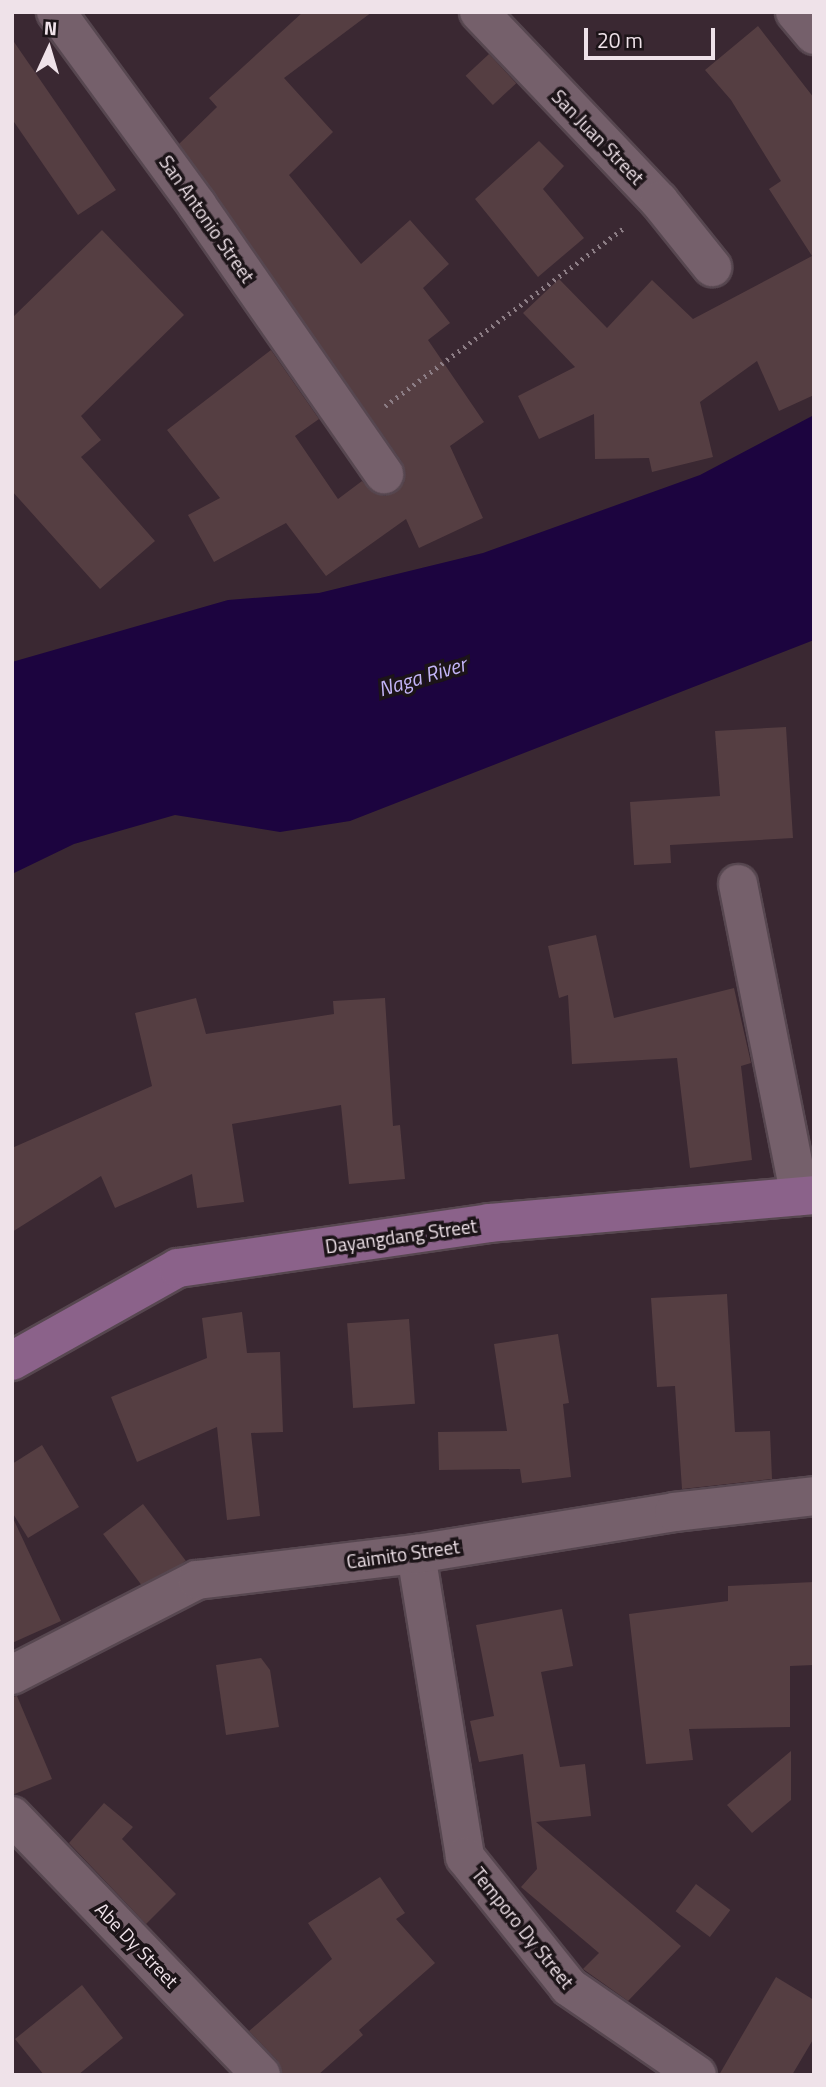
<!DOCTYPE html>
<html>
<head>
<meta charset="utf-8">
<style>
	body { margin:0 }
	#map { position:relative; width:826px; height:2087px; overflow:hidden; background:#3a2832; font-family:"Titillium Web",sans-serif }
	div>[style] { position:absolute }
	.water>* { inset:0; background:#1c043f }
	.building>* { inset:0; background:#553e42; transform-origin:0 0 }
	.path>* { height:4.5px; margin-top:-2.25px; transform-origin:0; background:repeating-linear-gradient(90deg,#8c7d85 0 2px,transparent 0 7px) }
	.roads { filter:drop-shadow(2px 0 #574750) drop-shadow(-2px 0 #574750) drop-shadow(0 2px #574750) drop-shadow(0 -2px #574750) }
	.street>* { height:38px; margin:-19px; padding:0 19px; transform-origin:19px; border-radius:19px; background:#75606b }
	.secondary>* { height:38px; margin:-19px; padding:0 19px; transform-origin:19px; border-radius:19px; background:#8b628a }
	span { translate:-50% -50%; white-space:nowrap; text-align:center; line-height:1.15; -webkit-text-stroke:7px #1c1418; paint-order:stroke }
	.street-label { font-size:19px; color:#efe2e9 }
	.water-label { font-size:21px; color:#c3b4f7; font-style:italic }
	.frame { position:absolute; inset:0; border:14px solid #efe2e9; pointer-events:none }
	.north { position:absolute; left:14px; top:14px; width:70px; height:70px; -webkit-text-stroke:5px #1c1418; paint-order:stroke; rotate:4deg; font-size:19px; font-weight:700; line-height:28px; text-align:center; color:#efe2e9 }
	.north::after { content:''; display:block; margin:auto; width:24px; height:32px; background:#efe2e9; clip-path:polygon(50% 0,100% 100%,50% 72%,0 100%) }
	.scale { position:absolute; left:584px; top:28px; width:131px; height:32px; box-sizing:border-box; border:4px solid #efe2e9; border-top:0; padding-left:9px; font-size:21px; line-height:24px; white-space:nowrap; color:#efe2e9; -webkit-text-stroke:5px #1c1418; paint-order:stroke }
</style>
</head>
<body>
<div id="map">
	<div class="water">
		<i style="clip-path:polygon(814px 415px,814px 640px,350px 821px,280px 832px,175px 815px,74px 844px,12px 874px,12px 662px,228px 600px,319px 593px,483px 553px,700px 475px)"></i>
	</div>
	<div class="building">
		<i style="clip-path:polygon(303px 12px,372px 12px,284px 78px,333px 132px,289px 175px,361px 264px,410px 220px,449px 264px,423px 288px,450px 323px,428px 340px,484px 422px,450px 446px,483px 518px,419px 548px,406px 519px,326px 576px,286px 523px,214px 562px,188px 515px,220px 498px,167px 430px,271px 350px,319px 419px,295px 436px,338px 499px,362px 481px,374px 493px,385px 496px,404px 483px,402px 462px,179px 144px,217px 107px,209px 98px)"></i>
		<i style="clip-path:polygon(758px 26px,814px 98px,814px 395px,779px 411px,757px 361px,700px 402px,713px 457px,652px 472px,649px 458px,595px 459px,594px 414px,539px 439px,518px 396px,575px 367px,523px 313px,559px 279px,607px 328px,652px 280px,693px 319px,812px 256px,769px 189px,781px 181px,731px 100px,705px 70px)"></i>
		<i style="clip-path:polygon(12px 39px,116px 190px,78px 215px,12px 119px)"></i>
		<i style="left:489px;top:54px;width:40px;height:32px;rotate:47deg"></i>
		<i style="clip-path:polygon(539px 141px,564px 166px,543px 189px,584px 238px,538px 277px,475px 199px)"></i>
		<i style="clip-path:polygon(102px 230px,184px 315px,81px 416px,101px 440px,81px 457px,155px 541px,100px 589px,12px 491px,12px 318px)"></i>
		<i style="clip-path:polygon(786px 727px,793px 838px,670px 845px,671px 863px,634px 865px,630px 802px,720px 796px,715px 731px)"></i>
		<i style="clip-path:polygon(596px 935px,614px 1018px,734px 988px,751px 1063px,741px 1066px,752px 1160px,690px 1168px,677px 1058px,572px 1064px,568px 995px,559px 998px,548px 946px)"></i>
		<i style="clip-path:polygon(196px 998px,206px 1034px,334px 1014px,333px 1001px,385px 998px,393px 1126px,400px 1125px,405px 1179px,349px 1184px,341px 1105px,232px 1124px,244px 1202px,197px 1208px,192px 1174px,115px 1208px,101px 1176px,12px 1232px,12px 1148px,152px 1086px,135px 1013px)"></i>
		<i style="clip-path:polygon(727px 1294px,735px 1432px,770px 1431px,772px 1479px,682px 1489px,675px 1386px,657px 1387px,651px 1298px)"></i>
		<i style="clip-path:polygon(242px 1312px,247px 1353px,280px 1352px,283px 1432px,251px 1433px,260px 1516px,227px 1520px,217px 1427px,137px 1462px,111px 1397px,207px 1358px,202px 1318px)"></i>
		<i style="left:409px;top:1319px;width:85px;height:62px;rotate:86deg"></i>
		<i style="clip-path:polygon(558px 1334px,569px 1403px,563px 1404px,571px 1477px,522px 1483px,520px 1469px,439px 1470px,438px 1432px,507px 1431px,494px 1344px)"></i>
		<i style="clip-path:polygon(42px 1445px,79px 1507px,28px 1538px,12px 1512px,12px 1464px)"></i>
		<i style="left:143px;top:1504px;width:71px;height:50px;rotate:53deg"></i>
		<i style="clip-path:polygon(12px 1516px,61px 1621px,12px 1643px)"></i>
		<i style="clip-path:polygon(814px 1582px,814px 1665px,790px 1666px,790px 1727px,689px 1729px,693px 1760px,646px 1764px,629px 1614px,728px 1601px,728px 1586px)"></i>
		<i style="clip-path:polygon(562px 1609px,573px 1666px,541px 1672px,560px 1767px,585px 1764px,591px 1816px,536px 1822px,681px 1946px,628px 2001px,583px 1969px,599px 1953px,521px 1887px,537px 1869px,523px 1754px,479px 1762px,470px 1721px,494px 1716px,476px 1625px)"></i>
		<i style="clip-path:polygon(261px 1658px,270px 1670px,279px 1727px,226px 1735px,216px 1665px)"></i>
		<i style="clip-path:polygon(17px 1696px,52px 1779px,12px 1795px,12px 1697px)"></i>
		<i style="clip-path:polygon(791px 1751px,791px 1800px,752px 1833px,727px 1805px)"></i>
		<i style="clip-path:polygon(104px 1803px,133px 1827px,122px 1839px,176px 1894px,146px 1924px,69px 1843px)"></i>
		<i style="clip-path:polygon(380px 1877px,405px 1913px,396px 1919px,435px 1963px,359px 2030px,363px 2035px,318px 2075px,282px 2075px,277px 2060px,249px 2031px,332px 1959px,308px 1923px)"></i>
		<i style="left:696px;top:1884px;width:43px;height:34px;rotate:37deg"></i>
		<i style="clip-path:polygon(776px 1977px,814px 2000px,814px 2038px,792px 2075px,719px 2075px)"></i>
		<i style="clip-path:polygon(82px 1985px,123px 2038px,78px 2075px,44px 2075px,15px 2039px)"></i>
	</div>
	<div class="path">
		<i style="left:385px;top:406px;width:299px;rotate:-36.7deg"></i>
	</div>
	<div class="roads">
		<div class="street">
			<i style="left:56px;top:12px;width:239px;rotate:53.8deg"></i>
			<i style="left:197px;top:205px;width:328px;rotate:55.2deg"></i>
			<i style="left:479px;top:12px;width:261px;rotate:46.4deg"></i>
			<i style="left:659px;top:201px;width:85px;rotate:51.2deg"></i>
			<i style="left:795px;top:12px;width:30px;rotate:50deg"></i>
			<i style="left:738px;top:884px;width:318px;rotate:78.8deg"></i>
			<i style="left:416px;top:1554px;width:307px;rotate:80.8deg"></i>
			<i style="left:465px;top:1857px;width:166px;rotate:51.3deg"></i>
			<i style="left:569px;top:1987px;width:155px;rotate:34.5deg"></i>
			<i style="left:12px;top:1675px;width:208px;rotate:-27.2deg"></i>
			<i style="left:197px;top:1580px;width:221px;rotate:-6.8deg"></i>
			<i style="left:416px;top:1554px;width:261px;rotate:-9.2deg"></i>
			<i style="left:674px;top:1512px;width:141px;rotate:-6.5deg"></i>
			<i style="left:12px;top:1816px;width:359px;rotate:46.1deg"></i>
		</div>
		<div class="secondary">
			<i style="left:12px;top:1361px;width:190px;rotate:-29.3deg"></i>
			<i style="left:178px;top:1268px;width:314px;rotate:-8.2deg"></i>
			<i style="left:489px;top:1223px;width:326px;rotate:-4.9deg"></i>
		</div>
	</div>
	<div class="street-label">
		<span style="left:598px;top:137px;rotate:46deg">San Juan Street</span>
		<span style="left:207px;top:219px;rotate:55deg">San Antonio Street</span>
		<span style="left:401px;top:1236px;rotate:-8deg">Dayangdang Street</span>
		<span style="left:403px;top:1554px;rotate:-8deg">Caimito Street</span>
		<span style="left:523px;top:1928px;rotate:51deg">Temporo Dy Street</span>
		<span style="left:137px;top:1945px;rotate:46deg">Abe Dy Street</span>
	</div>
	<div class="water-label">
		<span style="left:422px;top:676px;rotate:-17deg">Naga River</span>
	</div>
	<div class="frame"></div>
	<div class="north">N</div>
	<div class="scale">20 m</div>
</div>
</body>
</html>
